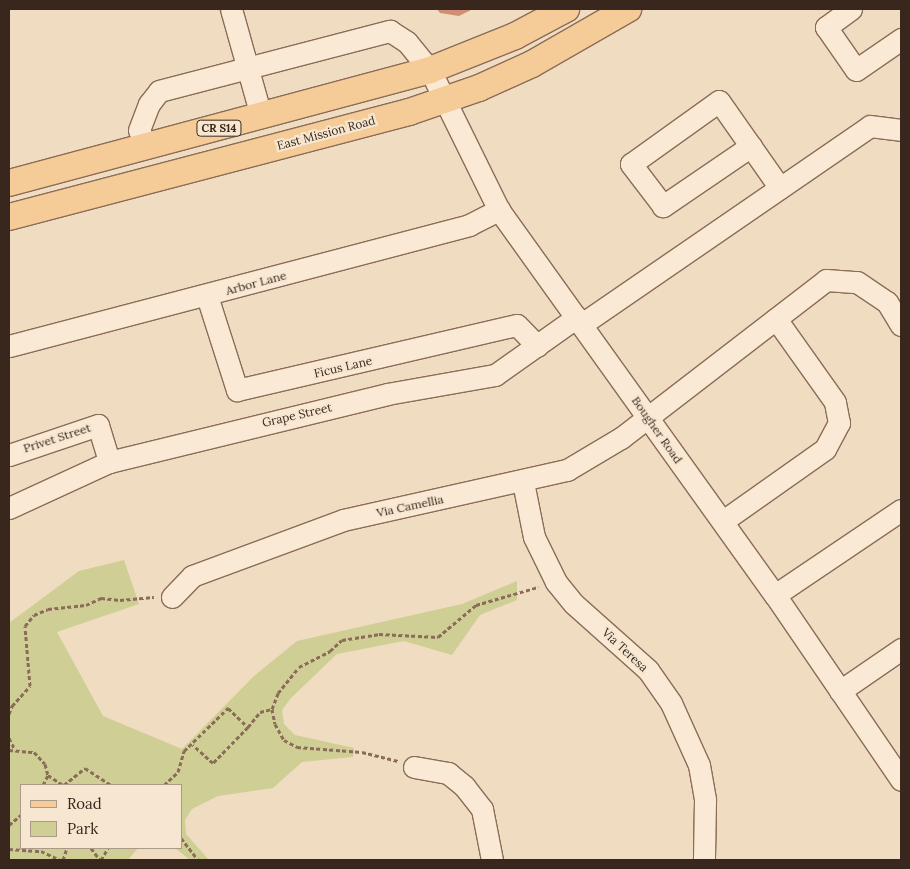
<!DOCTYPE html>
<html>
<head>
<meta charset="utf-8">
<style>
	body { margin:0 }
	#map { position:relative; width:910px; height:869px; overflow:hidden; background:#f0dcc1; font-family:Lora,serif }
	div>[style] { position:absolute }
	.green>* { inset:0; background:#cfce94 }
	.building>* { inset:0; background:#d08f75 }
	.path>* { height:3px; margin-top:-1.5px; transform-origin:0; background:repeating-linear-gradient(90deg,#8b6c58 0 4px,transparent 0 6.5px) }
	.roads { filter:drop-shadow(1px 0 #8b6c58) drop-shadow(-1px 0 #8b6c58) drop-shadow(0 1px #8b6c58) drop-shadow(0 -1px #8b6c58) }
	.minor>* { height:21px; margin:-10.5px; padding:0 10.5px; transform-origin:10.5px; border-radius:10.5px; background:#faead5 }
	.major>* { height:26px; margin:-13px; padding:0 13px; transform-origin:13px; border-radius:13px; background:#f5cc97 }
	span { translate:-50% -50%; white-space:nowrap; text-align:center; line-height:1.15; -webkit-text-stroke:4.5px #f7e7d1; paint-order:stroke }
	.shield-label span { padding:1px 4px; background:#f7e7d1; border:1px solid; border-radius:4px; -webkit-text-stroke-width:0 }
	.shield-label { font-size:11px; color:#39271d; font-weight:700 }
	.street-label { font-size:12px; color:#39271d }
	.frame { position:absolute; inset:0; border:10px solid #39271d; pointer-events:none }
	.legend { position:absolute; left:20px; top:784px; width:162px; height:65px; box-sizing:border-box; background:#f7e7d1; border:1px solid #ab9a89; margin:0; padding:6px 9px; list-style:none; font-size:15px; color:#39271d }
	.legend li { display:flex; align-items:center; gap:10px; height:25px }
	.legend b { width:25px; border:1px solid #ab9a89 }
</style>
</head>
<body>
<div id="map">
	<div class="green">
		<i style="clip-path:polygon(124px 560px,139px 604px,57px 632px,103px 716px,182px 749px,254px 676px,297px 641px,462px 604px,517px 581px,517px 600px,480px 615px,452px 655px,404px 641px,337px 654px,291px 698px,282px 710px,284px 724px,295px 735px,354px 748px,353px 757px,302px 762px,273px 788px,218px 796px,192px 809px,185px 820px,186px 834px,209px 860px,190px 860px,175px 848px,181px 848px,181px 785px,21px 785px,21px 848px,138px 848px,128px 860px,9px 860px,9px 623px,79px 571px)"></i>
	</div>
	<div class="building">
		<i style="clip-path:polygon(437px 9px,473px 9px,459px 16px,440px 13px)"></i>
	</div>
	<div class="path">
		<i style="left:272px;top:709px;width:15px;rotate:79deg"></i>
		<i style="left:275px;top:724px;width:18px;rotate:61deg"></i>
		<i style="left:284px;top:740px;width:15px;rotate:28deg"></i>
		<i style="left:297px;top:747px;width:65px;rotate:4.4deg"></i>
		<i style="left:362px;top:752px;width:37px;rotate:14deg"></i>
		<i style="left:9px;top:714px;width:9px;rotate:-69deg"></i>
		<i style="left:12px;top:706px;width:27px;rotate:-48deg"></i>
		<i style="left:30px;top:686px;width:60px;rotate:-94.8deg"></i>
		<i style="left:25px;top:626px;width:14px;rotate:-51deg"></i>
		<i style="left:34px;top:615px;width:15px;rotate:-23deg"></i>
		<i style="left:48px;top:609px;width:38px;rotate:-6deg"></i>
		<i style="left:86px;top:605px;width:17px;rotate:-25deg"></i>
		<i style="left:101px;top:598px;width:19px;rotate:6deg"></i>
		<i style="left:120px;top:600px;width:34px;rotate:-5deg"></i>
		<i style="left:248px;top:727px;width:19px;rotate:-51deg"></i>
		<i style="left:260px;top:712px;width:12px;rotate:-14deg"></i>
		<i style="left:272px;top:709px;width:17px;rotate:-69deg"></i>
		<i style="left:278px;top:693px;width:33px;rotate:-51deg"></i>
		<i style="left:299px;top:667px;width:35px;rotate:-27deg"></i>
		<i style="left:330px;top:651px;width:16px;rotate:-43deg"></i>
		<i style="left:342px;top:640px;width:37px;rotate:-9deg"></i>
		<i style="left:379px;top:634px;width:59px;rotate:2.9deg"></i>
		<i style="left:438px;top:637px;width:50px;rotate:-40.1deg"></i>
		<i style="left:476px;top:605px;width:65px;rotate:-16.2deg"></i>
		<i style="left:9px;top:738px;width:11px;rotate:63deg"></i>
		<i style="left:9px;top:750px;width:25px;rotate:5deg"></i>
		<i style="left:34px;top:752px;width:16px;rotate:47deg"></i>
		<i style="left:45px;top:764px;width:11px;rotate:75deg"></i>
		<i style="left:43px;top:785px;width:11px;rotate:-63deg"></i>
		<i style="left:48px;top:775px;width:18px;rotate:34deg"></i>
		<i style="left:64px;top:785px;width:27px;rotate:-39deg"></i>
		<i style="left:85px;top:768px;width:31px;rotate:33deg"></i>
		<i style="left:164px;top:785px;width:19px;rotate:-43deg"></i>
		<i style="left:178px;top:772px;width:22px;rotate:-74deg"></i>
		<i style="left:184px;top:751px;width:62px;rotate:-44.3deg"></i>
		<i style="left:228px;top:708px;width:28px;rotate:44deg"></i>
		<i style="left:248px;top:727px;width:50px;rotate:134.2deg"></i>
		<i style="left:213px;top:763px;width:27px;rotate:-138deg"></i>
		<i style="left:9px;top:825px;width:16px;rotate:-40deg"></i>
		<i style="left:181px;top:838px;width:28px;rotate:52deg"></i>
		<i style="left:91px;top:848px;width:15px;rotate:53deg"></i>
		<i style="left:9px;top:849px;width:32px;rotate:4deg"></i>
		<i style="left:41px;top:851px;width:21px;rotate:25deg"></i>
		<i style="left:63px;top:860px;width:13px;rotate:-72deg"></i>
		<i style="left:101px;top:860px;width:14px;rotate:-60deg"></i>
	</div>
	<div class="roads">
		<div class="minor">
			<i style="left:231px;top:9px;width:111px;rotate:74.3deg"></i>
			<i style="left:851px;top:9px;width:31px;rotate:144deg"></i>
			<i style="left:826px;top:27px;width:52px;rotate:55.1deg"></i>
			<i style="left:856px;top:70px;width:55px;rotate:-34.6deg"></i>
			<i style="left:751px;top:146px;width:107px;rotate:145.7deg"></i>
			<i style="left:663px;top:206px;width:53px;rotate:-127.3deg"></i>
			<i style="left:631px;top:164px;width:108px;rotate:-35.6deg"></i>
			<i style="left:719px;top:101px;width:106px;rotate:55deg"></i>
			<i style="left:146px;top:147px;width:18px;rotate:-112deg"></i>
			<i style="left:139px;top:130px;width:28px;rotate:-69deg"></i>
			<i style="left:149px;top:104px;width:16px;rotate:-52deg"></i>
			<i style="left:159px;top:91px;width:239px;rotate:-14.6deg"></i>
			<i style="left:390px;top:31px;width:20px;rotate:33deg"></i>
			<i style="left:407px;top:42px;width:36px;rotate:51deg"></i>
			<i style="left:430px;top:70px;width:156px;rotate:63.8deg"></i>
			<i style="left:499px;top:210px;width:474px;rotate:54.4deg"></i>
			<i style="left:775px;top:595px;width:224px;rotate:55.7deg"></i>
			<i style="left:207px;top:296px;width:99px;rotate:72.3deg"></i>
			<i style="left:237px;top:390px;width:287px;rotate:-13.1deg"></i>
			<i style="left:517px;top:325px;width:29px;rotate:46deg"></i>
			<i style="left:582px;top:324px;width:349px;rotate:-34.5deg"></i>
			<i style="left:870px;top:126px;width:31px;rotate:7deg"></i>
			<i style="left:9px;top:346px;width:476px;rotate:-14.7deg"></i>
			<i style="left:469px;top:225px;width:34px;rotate:-27deg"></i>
			<i style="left:9px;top:455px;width:94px;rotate:-18.6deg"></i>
			<i style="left:98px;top:425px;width:39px;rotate:73deg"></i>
			<i style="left:523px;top:482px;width:56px;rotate:78.7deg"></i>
			<i style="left:534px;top:537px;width:50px;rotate:63.9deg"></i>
			<i style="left:556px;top:582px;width:28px;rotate:51deg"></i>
			<i style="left:574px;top:604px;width:99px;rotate:41.7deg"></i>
			<i style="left:648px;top:670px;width:40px;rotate:55.1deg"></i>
			<i style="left:671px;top:703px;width:68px;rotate:65.7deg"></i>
			<i style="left:699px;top:765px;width:36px;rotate:80deg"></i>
			<i style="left:705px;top:800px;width:60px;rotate:91deg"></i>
			<i style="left:9px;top:508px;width:110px;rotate:-24.7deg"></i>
			<i style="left:109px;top:462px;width:286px;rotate:-13.7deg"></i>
			<i style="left:387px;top:394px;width:110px;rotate:-10deg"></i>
			<i style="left:495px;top:375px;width:100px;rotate:-35.3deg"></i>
			<i style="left:723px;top:521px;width:125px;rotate:-35.2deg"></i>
			<i style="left:825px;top:449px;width:30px;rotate:-62deg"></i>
			<i style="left:839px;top:423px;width:21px;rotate:-101deg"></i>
			<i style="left:835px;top:402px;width:102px;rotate:-125.4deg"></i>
			<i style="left:775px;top:595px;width:152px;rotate:-34deg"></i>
			<i style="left:172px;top:597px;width:29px;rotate:-46deg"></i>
			<i style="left:192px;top:576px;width:161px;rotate:-20.3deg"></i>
			<i style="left:343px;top:520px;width:230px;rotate:-12.6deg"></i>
			<i style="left:567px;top:470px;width:63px;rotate:-30.7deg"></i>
			<i style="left:621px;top:438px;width:259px;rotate:-37.6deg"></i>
			<i style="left:826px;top:280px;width:31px;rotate:4deg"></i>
			<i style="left:857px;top:282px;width:36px;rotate:34deg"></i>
			<i style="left:887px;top:302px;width:27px;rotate:59deg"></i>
			<i style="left:840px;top:691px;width:74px;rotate:-34.5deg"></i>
			<i style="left:414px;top:767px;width:35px;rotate:10deg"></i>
			<i style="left:448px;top:773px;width:21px;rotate:39deg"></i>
			<i style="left:464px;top:786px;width:29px;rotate:52deg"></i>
			<i style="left:482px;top:809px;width:52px;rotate:78.9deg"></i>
		</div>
		<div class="major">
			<i style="left:9px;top:183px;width:436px;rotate:-15deg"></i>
			<i style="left:430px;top:70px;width:92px;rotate:-21.8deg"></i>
			<i style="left:515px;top:36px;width:58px;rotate:-27.9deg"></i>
			<i style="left:9px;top:217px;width:414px;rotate:-14.7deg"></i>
			<i style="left:409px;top:112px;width:74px;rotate:-18.9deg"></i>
			<i style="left:479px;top:88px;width:58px;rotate:-24.4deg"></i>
			<i style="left:532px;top:64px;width:111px;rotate:-29.8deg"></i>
		</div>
	</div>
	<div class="shield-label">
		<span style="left:219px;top:128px">CR S14</span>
	</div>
	<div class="street-label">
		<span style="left:326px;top:133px;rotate:-15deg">East Mission Road</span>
		<span style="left:256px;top:283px;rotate:-15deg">Arbor Lane</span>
		<span style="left:343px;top:367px;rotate:-13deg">Ficus Lane</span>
		<span style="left:297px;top:415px;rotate:-13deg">Grape Street</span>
		<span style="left:657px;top:430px;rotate:55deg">Bougher Road</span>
		<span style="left:57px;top:438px;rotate:-18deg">Privet Street</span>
		<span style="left:410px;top:506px;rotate:-12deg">Via Camellia</span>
		<span style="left:625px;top:650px;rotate:43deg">Via Teresa</span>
	</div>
	<div class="frame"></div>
	<ul class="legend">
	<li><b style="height:6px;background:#f5cc97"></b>Road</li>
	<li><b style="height:14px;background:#cfce94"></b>Park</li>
	</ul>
</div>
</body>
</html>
